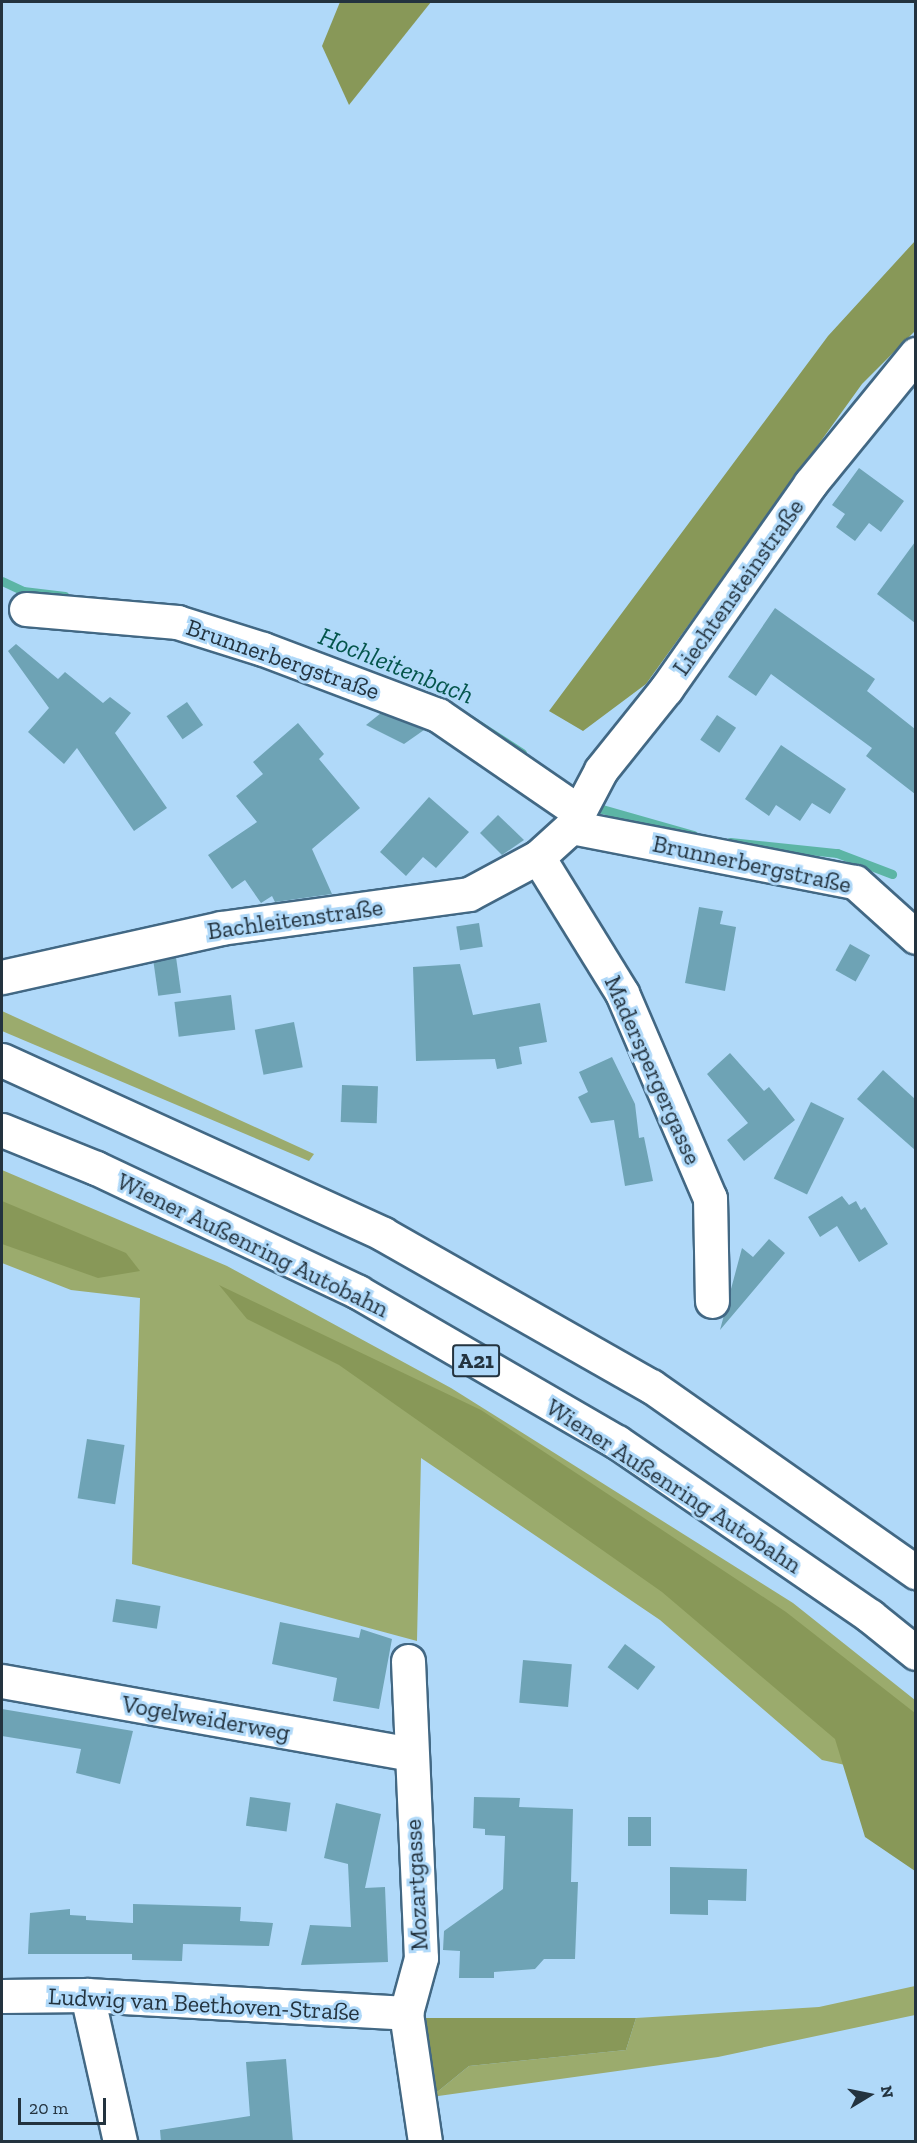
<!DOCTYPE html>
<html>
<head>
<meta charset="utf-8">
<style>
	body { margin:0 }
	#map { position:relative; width:917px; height:2143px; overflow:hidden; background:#b0d9f9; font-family:"Zilla Slab",serif }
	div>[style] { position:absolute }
	.green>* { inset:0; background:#9bab6d }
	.forest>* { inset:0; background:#889858 }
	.stream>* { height:9px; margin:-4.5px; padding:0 4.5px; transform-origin:4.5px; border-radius:4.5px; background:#5cb5a5 }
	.building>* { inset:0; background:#6ea3b5; transform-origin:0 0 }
	.roads { filter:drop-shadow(2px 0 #426884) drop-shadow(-2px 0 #426884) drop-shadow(0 2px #426884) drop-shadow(0 -2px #426884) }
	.minor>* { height:33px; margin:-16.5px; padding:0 16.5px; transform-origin:16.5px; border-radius:16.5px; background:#fff }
	.highway>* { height:33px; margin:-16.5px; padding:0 16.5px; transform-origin:16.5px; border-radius:16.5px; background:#fff }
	span { translate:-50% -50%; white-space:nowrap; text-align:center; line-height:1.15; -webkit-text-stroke:6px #b0d9f9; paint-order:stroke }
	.shield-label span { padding:2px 4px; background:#b0d9f9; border:2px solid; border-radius:4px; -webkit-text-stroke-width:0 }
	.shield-label { font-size:22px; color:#23333f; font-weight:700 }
	.street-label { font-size:24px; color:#23333f }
	.water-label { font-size:26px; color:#04554b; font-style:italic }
	.frame { position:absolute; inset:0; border:3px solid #23333f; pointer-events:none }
	.north { position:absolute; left:839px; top:2065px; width:60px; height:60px; -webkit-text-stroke:4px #b0d9f9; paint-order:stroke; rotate:80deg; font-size:16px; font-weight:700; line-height:24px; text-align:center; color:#23333f }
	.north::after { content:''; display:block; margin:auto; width:21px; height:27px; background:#23333f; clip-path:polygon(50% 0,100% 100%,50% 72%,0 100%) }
	.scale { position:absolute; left:18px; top:2098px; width:88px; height:27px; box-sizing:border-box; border:3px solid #23333f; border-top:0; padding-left:8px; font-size:18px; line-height:21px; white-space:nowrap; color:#23333f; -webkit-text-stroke:4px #b0d9f9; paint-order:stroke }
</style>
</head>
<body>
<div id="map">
	<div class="green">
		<i style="clip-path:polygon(2px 1011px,314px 1154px,309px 1161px,2px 1031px)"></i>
		<i style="clip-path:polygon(2px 1170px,227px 1266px,451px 1388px,793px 1603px,915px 1700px,915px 1780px,822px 1760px,660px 1620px,421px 1458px,417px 1641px,132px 1564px,140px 1298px,71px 1290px,2px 1263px)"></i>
		<i style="clip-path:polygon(915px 1986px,915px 2015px,718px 2057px,431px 2097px,469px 2066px,626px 2050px,636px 2018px,819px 2007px)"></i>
	</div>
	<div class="forest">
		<i style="clip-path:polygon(340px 2px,431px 2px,349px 105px,322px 46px)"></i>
		<i style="clip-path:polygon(915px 241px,915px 331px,862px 384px,646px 684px,583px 731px,549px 711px,828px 336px)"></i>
		<i style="clip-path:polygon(2px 1201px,126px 1253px,140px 1271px,98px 1278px,2px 1244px)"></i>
		<i style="clip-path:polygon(219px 1285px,481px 1410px,786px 1612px,915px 1713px,915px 1871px,865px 1837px,835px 1739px,662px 1592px,339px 1365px,247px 1319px)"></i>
		<i style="clip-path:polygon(426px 2018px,636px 2018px,626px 2050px,469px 2066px,431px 2097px)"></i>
	</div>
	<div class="stream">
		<i style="left:2px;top:581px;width:23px;rotate:25deg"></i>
		<i style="left:23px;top:591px;width:42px;rotate:6.8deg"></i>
		<i style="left:454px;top:709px;width:81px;rotate:32.9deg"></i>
		<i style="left:590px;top:801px;width:14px;rotate:34deg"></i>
		<i style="left:602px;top:809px;width:95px;rotate:15.9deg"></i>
		<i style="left:730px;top:842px;width:108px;rotate:5.9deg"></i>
		<i style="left:837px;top:853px;width:59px;rotate:20.9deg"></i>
	</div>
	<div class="building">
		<i style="clip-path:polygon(859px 468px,904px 501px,881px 532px,869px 523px,855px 541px,836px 527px,845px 514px,832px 505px)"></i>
		<i style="clip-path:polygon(915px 542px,915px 623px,877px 594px)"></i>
		<i style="clip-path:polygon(775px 608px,875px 679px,867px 691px,915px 729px,915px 794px,866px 756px,872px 748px,771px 674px,756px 696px,728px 677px)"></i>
		<i style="clip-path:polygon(16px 644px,58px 679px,65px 672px,103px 703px,110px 697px,131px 713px,115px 733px,167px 808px,134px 831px,77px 748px,64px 764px,28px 732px,49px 708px,8px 651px)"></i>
		<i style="left:187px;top:702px;width:28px;height:25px;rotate:55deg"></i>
		<i style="clip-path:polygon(381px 713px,424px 730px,404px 744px,366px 725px)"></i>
		<i style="left:717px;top:715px;width:23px;height:30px;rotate:34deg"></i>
		<i style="clip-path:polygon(298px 723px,324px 754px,319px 759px,360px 808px,312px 849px,332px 894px,275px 902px,272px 896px,261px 903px,245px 880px,232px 889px,208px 855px,257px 822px,236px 796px,263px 774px,253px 762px)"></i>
		<i style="clip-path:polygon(781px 745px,846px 789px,830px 814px,812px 803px,800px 821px,776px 805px,769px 816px,745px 799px)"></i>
		<i style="clip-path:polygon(429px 797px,469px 832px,436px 868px,423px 857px,406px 876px,380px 852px)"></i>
		<i style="clip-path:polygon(498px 815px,524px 840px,502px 855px,480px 833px)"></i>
		<i style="clip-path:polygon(699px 907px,723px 911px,720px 924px,736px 927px,725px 991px,685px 983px)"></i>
		<i style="left:479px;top:923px;width:24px;height:23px;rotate:81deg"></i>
		<i style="left:850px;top:944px;width:23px;height:30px;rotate:29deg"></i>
		<i style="left:176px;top:957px;width:36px;height:23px;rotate:82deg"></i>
		<i style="clip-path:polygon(460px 964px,473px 1015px,540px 1003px,547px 1042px,519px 1047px,522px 1064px,497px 1069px,495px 1059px,416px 1061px,413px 967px)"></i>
		<i style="left:231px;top:995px;width:35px;height:57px;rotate:83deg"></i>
		<i style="left:294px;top:1022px;width:46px;height:40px;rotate:79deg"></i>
		<i style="clip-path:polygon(730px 1053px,764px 1091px,769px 1087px,795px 1120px,744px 1161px,727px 1140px,748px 1123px,707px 1074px)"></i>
		<i style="clip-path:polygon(612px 1057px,635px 1104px,639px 1138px,644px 1137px,653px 1181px,625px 1186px,614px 1120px,591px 1123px,578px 1097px,588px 1092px,579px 1072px)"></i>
		<i style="clip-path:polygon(883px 1070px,915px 1099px,915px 1150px,857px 1099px)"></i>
		<i style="left:342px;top:1085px;width:36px;height:37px;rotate:2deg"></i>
		<i style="left:811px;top:1102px;width:37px;height:85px;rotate:26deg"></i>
		<i style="clip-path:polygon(842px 1196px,849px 1205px,856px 1201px,861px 1210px,865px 1207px,888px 1244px,859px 1262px,837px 1226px,820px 1237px,808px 1217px)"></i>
		<i style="clip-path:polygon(769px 1239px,785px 1253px,720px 1330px,742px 1248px,753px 1257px)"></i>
		<i style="left:87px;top:1439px;width:38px;height:60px;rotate:9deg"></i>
		<i style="left:116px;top:1599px;width:45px;height:23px;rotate:9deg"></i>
		<i style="clip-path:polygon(280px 1622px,359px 1638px,361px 1629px,392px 1639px,379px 1709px,333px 1701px,337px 1678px,272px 1664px)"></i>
		<i style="left:625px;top:1644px;width:38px;height:29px;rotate:37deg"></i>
		<i style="left:523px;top:1660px;width:49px;height:43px;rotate:5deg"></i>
		<i style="clip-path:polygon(2px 1709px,133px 1731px,120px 1784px,76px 1773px,81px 1749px,2px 1736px)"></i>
		<i style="left:250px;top:1797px;width:41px;height:29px;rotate:8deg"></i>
		<i style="clip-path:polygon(474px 1797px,520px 1798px,519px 1807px,573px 1809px,571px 1882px,578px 1882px,575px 1959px,544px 1959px,535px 1969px,494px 1972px,494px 1978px,459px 1978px,460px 1951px,443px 1950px,444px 1931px,503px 1889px,505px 1836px,485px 1835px,485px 1829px,473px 1828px)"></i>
		<i style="clip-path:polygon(336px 1803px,381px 1814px,365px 1888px,385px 1887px,388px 1962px,301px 1965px,310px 1925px,351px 1927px,348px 1864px,324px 1858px)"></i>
		<i style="left:628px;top:1817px;width:23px;height:29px"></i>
		<i style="clip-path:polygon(670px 1867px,747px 1869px,746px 1901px,708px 1900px,708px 1915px,670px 1914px)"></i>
		<i style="clip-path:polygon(133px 1904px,241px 1907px,240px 1921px,273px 1923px,269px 1946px,183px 1944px,182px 1961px,132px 1960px,132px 1954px,28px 1954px,30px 1913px,70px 1909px,70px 1915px,86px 1916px,86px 1920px,133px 1923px)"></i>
		<i style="clip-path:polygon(286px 2059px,293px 2142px,161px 2142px,160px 2130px,250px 2116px,246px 2062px)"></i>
	</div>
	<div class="roads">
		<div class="minor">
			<i style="left:26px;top:609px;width:152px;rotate:4.9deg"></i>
			<i style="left:177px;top:622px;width:90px;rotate:17.4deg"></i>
			<i style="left:263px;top:649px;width:187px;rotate:20.7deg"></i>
			<i style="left:438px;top:715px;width:171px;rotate:34.5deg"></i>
			<i style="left:571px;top:827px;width:289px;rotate:11deg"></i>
			<i style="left:855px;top:882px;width:82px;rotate:42deg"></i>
			<i style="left:538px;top:857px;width:160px;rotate:58.3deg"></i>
			<i style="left:622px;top:993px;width:223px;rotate:66.8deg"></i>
			<i style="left:710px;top:1198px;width:103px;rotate:88.9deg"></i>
			<i style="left:2px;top:977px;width:224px;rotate:-12.6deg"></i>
			<i style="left:221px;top:928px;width:250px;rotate:-7.8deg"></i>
			<i style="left:469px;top:894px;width:78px;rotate:-28.2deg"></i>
			<i style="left:538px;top:857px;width:45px;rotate:-42.3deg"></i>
			<i style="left:571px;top:827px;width:64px;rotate:-62.2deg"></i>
			<i style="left:601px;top:770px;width:104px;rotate:-51.3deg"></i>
			<i style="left:666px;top:689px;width:251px;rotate:-54.9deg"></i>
			<i style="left:810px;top:484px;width:168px;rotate:-50.8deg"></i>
			<i style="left:408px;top:1661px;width:297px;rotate:87.5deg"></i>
			<i style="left:421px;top:1958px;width:57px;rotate:105.3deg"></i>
			<i style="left:406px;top:2013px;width:130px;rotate:81.6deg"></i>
			<i style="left:2px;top:1681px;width:415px;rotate:10.1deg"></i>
			<i style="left:87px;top:1995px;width:151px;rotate:77.3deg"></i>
			<i style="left:2px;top:1996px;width:85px;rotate:-0.7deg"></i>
			<i style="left:87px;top:1995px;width:320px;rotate:3.2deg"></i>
		</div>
		<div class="highway">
			<i style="left:2px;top:1060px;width:419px;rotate:24.5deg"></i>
			<i style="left:383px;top:1234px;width:308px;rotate:29.6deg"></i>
			<i style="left:651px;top:1386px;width:324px;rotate:35.1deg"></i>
			<i style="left:2px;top:1130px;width:101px;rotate:22deg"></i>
			<i style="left:96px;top:1168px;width:290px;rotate:25.3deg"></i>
			<i style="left:358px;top:1292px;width:299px;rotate:30.1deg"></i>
			<i style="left:617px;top:1442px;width:307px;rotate:34.5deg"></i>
			<i style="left:870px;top:1616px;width:59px;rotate:38.8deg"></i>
		</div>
	</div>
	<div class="shield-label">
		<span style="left:476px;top:1361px">A21</span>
	</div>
	<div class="street-label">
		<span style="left:738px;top:587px;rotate:-55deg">Liechtensteinstraße</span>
		<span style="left:283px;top:659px;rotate:19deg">Brunnerbergstraße</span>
		<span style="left:752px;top:864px;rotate:12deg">Brunnerbergstraße</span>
		<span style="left:295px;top:919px;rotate:-8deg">Bachleitenstraße</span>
		<span style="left:653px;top:1070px;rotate:66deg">Maderspergergasse</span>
		<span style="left:253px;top:1245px;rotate:26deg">Wiener Außenring Autobahn</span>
		<span style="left:674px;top:1486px;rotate:33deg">Wiener Außenring Autobahn</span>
		<span style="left:206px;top:1718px;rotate:10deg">Vogelweiderweg</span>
		<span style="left:416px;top:1885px;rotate:-93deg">Mozartgasse</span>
		<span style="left:204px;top:2004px;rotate:3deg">Ludwig van Beethoven-Straße</span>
	</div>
	<div class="water-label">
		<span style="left:396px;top:666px;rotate:22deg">Hochleitenbach</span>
	</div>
	<div class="frame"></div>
	<div class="north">N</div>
	<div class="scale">20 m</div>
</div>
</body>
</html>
